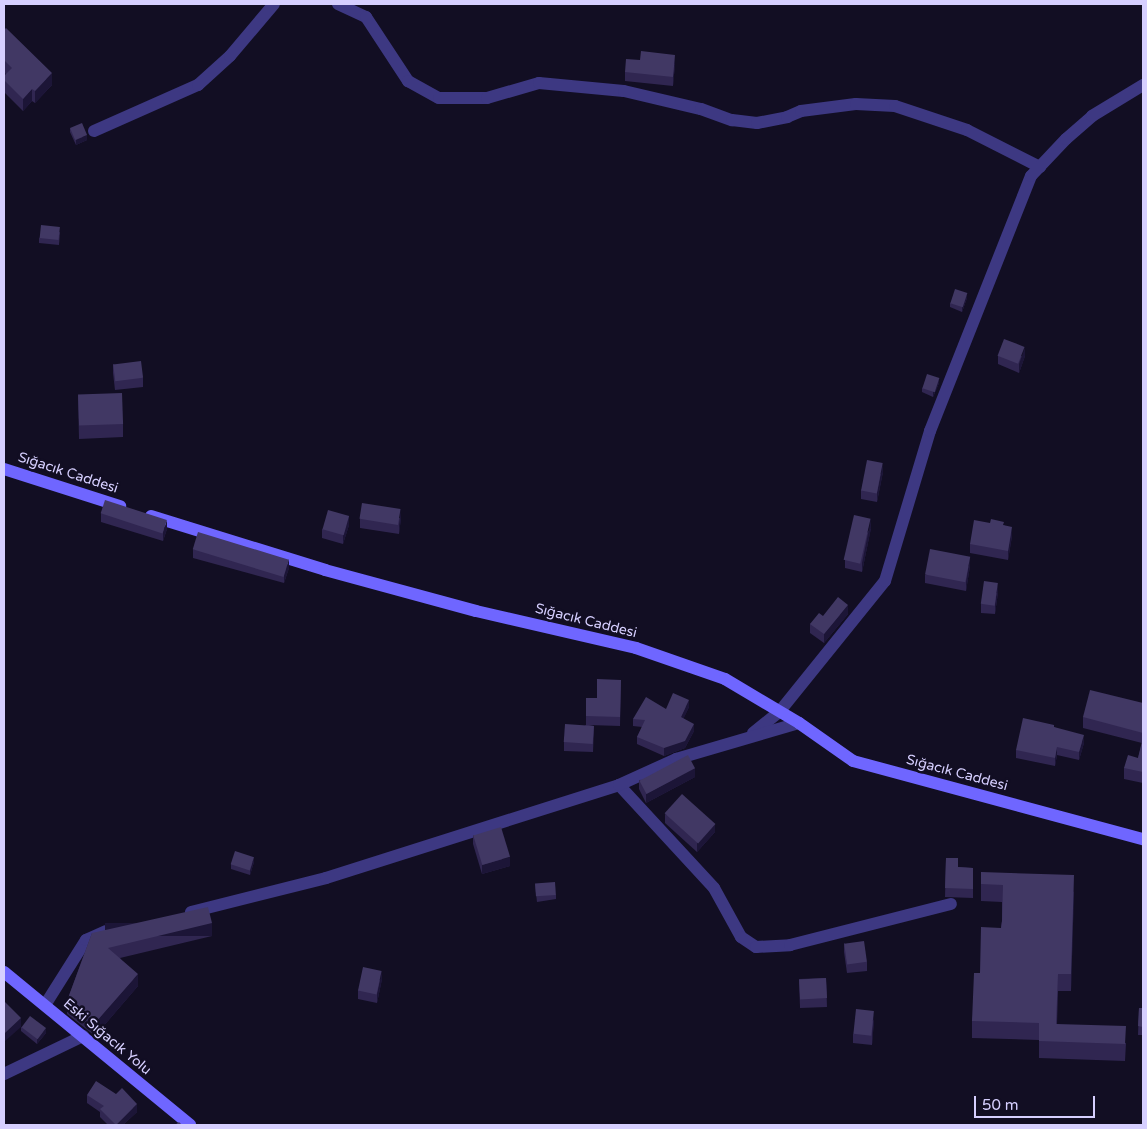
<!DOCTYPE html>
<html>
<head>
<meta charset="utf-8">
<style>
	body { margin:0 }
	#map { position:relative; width:1147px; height:1129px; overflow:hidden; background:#120e23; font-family:"Varela Round",sans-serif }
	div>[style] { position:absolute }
	.street>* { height:12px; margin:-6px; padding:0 6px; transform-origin:6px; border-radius:6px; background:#3d3882 }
	.secondary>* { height:12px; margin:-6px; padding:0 6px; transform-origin:6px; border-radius:6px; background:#6f66ff }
	.wall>* { inset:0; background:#302651; transform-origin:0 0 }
	.shaded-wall>* { inset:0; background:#1c1537; transform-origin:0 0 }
	.building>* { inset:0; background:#413864; transform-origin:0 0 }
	span { translate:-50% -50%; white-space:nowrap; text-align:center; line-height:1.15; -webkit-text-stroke:5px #120e23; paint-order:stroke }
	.street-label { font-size:14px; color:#d6cfff }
	.frame { position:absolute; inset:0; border:5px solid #d6cfff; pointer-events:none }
	.scale { position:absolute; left:974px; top:1096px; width:121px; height:22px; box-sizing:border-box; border:2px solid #d6cfff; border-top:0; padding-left:6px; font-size:15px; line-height:18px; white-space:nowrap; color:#d6cfff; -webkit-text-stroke:4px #120e23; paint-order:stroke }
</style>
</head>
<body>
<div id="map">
	<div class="street">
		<i style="left:338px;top:4px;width:31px;rotate:25deg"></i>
		<i style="left:366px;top:17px;width:77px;rotate:56.7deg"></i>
		<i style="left:408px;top:81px;width:35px;rotate:29deg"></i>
		<i style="left:439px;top:98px;width:48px"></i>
		<i style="left:487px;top:98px;width:54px;rotate:-16.1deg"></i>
		<i style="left:539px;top:83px;width:85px;rotate:5.4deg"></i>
		<i style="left:624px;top:91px;width:79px;rotate:13.2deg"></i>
		<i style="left:701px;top:109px;width:33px;rotate:20deg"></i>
		<i style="left:732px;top:120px;width:25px;rotate:7deg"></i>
		<i style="left:757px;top:123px;width:31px;rotate:-11deg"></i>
		<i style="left:787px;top:117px;width:15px;rotate:-23deg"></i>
		<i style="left:801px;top:111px;width:55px;rotate:-7.3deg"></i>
		<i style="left:856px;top:104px;width:39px;rotate:3deg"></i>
		<i style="left:895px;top:106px;width:76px;rotate:18.4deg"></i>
		<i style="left:967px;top:130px;width:82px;rotate:26.9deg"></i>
		<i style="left:94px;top:131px;width:114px;rotate:-23.9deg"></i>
		<i style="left:198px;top:85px;width:43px;rotate:-42.2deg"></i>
		<i style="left:230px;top:56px;width:68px;rotate:-49.8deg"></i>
		<i style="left:753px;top:733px;width:35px;rotate:-39deg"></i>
		<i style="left:780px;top:711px;width:167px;rotate:-51.1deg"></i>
		<i style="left:885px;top:581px;width:157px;rotate:-73.3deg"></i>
		<i style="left:930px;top:431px;width:274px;rotate:-68.4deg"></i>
		<i style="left:1031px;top:176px;width:51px;rotate:-46.6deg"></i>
		<i style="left:1066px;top:139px;width:35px;rotate:-41deg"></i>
		<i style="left:1092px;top:116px;width:60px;rotate:-31.3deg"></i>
		<i style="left:619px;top:785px;width:140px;rotate:47.3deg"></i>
		<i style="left:714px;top:888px;width:56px;rotate:61.1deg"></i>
		<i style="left:741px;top:937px;width:18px;rotate:34deg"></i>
		<i style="left:756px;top:947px;width:34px;rotate:-3deg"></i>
		<i style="left:790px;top:945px;width:166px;rotate:-14.3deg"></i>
		<i style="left:191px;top:912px;width:139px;rotate:-14.1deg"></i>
		<i style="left:326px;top:878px;width:307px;rotate:-17.6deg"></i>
		<i style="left:619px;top:785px;width:63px;rotate:-24.5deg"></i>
		<i style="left:676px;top:759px;width:128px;rotate:-16.3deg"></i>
		<i style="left:45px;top:1005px;width:77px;rotate:-57.8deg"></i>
		<i style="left:86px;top:940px;width:22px;rotate:-24deg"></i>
		<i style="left:4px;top:1074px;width:88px;rotate:-25.7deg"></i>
	</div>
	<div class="secondary">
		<i style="left:4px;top:469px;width:122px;rotate:17.7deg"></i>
		<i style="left:151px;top:516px;width:182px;rotate:17.2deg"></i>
		<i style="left:325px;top:570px;width:156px;rotate:15.2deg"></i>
		<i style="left:476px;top:611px;width:164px;rotate:13deg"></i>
		<i style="left:636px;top:648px;width:94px;rotate:19.2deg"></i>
		<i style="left:725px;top:679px;width:86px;rotate:30.7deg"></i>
		<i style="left:799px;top:723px;width:66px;rotate:35.1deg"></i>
		<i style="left:853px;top:761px;width:300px;rotate:15.1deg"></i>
		<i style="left:4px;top:972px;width:241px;rotate:39.4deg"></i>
	</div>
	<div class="wall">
		<i style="clip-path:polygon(4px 30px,52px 85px,35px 103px,32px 101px,23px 111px,4px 92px,4px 76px,6px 74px,4px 73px)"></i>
		<i style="clip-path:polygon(640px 60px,675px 64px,673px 86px,625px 81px,625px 72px)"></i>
		<i style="clip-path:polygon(70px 128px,87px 140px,76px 145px,70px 132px)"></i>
		<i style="clip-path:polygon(60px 232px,59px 245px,39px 243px,39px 238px)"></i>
		<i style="clip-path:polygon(967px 298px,962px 312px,950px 307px,950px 303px)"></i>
		<i style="clip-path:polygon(998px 356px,1025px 356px,1019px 373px,998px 364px)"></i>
		<i style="clip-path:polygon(113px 364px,143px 378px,143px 387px,115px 390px,113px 373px)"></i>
		<i style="clip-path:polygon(939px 383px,933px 397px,922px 392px,922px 388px)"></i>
		<i style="clip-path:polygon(78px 395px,123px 424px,123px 437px,79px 439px)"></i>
		<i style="clip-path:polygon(883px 472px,877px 502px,861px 499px,861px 490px)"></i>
		<i style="clip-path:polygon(101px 513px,167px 529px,163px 541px,101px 522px)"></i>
		<i style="clip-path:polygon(401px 518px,399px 534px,360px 528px,360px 519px)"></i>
		<i style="clip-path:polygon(349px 525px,343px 544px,322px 538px,322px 529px)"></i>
		<i style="clip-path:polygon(1004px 525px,1012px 536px,1008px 560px,970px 553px,970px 544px)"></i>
		<i style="clip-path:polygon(871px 528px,862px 572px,845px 568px,845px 560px)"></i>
		<i style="clip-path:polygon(193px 549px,289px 568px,284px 583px,193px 558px)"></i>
		<i style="clip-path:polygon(970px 566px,966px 591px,925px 583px,925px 575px)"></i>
		<i style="clip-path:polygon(998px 592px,995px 614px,981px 613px,981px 604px)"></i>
		<i style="clip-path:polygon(848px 614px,824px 643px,810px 633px,810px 624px,823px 616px)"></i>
		<i style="clip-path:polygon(621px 680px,620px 726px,589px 725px,594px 726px,593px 752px,564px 751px,564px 742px,586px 725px,586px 698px,597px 698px)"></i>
		<i style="clip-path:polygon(1143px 703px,1143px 783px,1124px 779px,1124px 768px,1138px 758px,1142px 743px,1083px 728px,1083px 717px)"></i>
		<i style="clip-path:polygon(689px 707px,683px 719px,694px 731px,685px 748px,664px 756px,637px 744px,637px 737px,642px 727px,633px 726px,633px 719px,666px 709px)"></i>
		<i style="clip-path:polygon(1054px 727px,1084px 743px,1079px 760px,1057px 755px,1055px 766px,1016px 758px,1016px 750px)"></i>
		<i style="clip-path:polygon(695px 777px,646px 803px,639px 789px,639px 780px)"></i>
		<i style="clip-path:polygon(665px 814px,715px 832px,697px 852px,665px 823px)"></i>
		<i style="clip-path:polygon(473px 835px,510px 866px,482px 874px,473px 844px)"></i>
		<i style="clip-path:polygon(946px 858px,958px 867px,973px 868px,973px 898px,945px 897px)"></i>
		<i style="clip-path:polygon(254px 862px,250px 875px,231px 869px,231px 864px)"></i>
		<i style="clip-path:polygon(981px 872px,1074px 892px,1071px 991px,1058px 991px,1057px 1024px,1126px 1043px,1125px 1061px,1039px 1058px,1039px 1040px,972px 1038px,972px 1021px,980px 973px,1001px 928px,1002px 921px,1002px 902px,981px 901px)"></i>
		<i style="clip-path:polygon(535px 884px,556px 895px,556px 899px,537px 902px)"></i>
		<i style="clip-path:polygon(92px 933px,212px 936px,120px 958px,138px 986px,95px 1036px,67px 1014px,67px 1001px)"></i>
		<i style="clip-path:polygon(844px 943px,867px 962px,867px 971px,847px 973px,844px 952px)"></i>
		<i style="left:826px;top:978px;width:29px;height:27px;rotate:88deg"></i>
		<i style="clip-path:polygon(382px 979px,377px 1003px,358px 999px,358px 990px)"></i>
		<i style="clip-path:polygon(1139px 1008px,1143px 1008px,1143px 1035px,1138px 1035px)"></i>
		<i style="clip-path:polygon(874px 1020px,872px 1045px,853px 1043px,853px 1034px)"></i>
		<i style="clip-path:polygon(21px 1027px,46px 1033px,37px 1044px,21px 1031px)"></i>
		<i style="clip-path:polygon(116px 1094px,137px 1112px,123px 1125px,108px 1125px,100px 1117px,100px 1112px,87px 1103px,87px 1095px)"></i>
	</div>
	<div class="shaded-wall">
		<i style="clip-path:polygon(675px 55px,675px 64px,673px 86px,673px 77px)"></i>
		<i style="clip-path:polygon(52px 73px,52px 85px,35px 103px,35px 91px)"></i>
		<i style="clip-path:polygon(32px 89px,32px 101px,23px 111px,23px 99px)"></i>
		<i style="clip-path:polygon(87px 135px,87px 140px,76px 145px,76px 140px)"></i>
		<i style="clip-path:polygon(967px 293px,967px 298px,962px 312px,962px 307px)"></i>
		<i style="clip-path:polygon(1025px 347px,1025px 356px,1019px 373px,1019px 364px)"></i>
		<i style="clip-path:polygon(939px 378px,939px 383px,933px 397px,933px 392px)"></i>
		<i style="clip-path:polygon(883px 463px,883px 472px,877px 502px,877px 493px)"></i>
		<i style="clip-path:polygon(401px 509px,401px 518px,399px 534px,399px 525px)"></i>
		<i style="clip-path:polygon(349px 516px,349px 525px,343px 544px,343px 535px)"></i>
		<i style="clip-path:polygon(871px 519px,871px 528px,862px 572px,862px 563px)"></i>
		<i style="clip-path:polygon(167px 520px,167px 529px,163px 541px,163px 532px)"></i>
		<i style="clip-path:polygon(1012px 527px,1012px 536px,1008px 560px,1008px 551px)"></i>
		<i style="clip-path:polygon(970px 557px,970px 566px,966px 591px,966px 582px)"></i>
		<i style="clip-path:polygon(289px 559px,289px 568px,284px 583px,284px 574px)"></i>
		<i style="clip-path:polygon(998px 583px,998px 592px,995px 614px,995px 605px)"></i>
		<i style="clip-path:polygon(848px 605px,848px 614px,824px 643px,824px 634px)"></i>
		<i style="clip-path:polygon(689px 700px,689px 707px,681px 724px,681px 717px)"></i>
		<i style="clip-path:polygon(694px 724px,694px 731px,685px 748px,664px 756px,664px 748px)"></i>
		<i style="clip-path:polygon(1084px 735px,1084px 743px,1079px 760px,1079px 752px)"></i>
		<i style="clip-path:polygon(1057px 747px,1057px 755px,1055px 766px,1055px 758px)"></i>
		<i style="clip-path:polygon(695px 768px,695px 777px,646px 803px,646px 794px)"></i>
		<i style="clip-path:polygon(715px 824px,715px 832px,697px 852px,697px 843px)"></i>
		<i style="clip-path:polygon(254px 857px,254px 862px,250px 875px,250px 871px)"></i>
		<i style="clip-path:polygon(510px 857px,510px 866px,482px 874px,482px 865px)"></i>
		<i style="clip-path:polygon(1074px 875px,1074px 892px,1071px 991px,1071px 974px)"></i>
		<i style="left:212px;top:923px;width:13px;height:107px;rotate:90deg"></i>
		<i style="clip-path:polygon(382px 971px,382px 979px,377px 1003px,377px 994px)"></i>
		<i style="clip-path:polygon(138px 974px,138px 986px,95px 1036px,95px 1023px)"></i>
		<i style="clip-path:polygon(874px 1011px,874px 1020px,872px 1045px,872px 1036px)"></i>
		<i style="clip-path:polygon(21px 1018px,21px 1027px,4px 1042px,4px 1034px)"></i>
		<i style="clip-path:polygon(46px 1028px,46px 1033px,37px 1044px,37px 1039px)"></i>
		<i style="clip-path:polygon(137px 1104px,137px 1112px,123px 1125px,116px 1125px)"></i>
	</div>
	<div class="building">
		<i style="clip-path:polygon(6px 28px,52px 73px,35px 91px,32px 89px,23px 99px,4px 80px,4px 76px,12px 68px,4px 60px,4px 30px)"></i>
		<i style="clip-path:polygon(641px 51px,675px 55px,673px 77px,625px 72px,626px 59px,640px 60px)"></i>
		<i style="left:82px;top:123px;width:13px;height:13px;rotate:67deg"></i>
		<i style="left:41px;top:225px;width:19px;height:13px;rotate:6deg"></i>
		<i style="left:955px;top:289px;width:13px;height:15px;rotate:18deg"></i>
		<i style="left:1004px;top:339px;width:22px;height:18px;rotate:21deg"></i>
		<i style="left:141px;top:361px;width:17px;height:28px;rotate:83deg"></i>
		<i style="left:927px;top:374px;width:13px;height:15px;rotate:18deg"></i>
		<i style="left:122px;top:393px;width:31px;height:44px;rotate:88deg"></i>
		<i style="left:867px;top:460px;width:16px;height:31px;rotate:11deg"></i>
		<i style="left:105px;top:500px;width:65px;height:14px;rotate:18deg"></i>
		<i style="left:362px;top:503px;width:39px;height:16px;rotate:9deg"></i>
		<i style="left:328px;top:510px;width:22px;height:20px;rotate:16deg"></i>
		<i style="left:854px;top:515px;width:17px;height:46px;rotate:13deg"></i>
		<i style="clip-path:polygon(991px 519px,1004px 522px,1003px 525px,1012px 527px,1008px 551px,970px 544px,974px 520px,990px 523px)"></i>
		<i style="left:198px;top:532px;width:95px;height:18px;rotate:17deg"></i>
		<i style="left:930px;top:549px;width:41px;height:26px;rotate:11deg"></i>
		<i style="left:984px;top:581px;width:14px;height:23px;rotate:8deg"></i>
		<i style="clip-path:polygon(838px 597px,848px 605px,824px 634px,810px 624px,819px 613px,823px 616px)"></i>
		<i style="clip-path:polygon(597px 679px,621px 680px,620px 717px,586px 716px,586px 698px,597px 698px)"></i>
		<i style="clip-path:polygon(1090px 690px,1143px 703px,1143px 733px,1083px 717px)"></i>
		<i style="clip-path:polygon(673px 693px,689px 700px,681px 717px,694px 724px,685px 741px,664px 748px,637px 737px,645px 720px,633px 719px,646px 697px,666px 709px)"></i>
		<i style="clip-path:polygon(1023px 718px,1054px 725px,1054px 727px,1084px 735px,1079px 752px,1057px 747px,1055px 758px,1016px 750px)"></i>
		<i style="left:565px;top:724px;width:29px;height:18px;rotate:4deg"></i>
		<i style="clip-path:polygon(1143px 737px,1143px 772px,1124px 768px,1128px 755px,1138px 758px)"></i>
		<i style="left:688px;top:755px;width:15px;height:55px;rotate:62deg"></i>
		<i style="left:682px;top:794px;width:45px;height:26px;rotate:42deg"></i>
		<i style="left:501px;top:827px;width:31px;height:29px;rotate:73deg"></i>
		<i style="left:235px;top:851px;width:20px;height:14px;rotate:18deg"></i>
		<i style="clip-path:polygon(946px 858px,958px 858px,958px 867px,973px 868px,973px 889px,945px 888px)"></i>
		<i style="clip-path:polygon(981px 872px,1074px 875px,1071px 974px,1058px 974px,1056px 1024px,1126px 1026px,1125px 1044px,1039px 1041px,1039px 1023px,972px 1021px,974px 973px,980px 973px,981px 927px,1001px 928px,1002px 921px,1003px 885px,981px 884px)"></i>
		<i style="left:555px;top:882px;width:13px;height:20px;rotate:86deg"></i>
		<i style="clip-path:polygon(208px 907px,212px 923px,108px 948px,138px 974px,95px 1023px,67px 1001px,92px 933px)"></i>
		<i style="left:864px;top:941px;width:21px;height:20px;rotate:82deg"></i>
		<i style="left:363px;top:967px;width:19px;height:24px;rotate:12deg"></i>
		<i style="left:826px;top:978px;width:20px;height:27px;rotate:87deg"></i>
		<i style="clip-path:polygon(4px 1001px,21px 1018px,4px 1034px)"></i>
		<i style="clip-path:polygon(1139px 1008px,1143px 1008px,1143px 1027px,1138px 1026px)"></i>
		<i style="left:856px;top:1009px;width:18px;height:25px;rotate:6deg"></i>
		<i style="left:30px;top:1016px;width:20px;height:14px;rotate:37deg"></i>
		<i style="clip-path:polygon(96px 1081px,116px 1094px,122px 1088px,137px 1104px,116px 1125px,100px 1109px,104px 1106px,87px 1095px)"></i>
		<i style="clip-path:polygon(179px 1122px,182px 1125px,175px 1125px)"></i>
	</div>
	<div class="street-label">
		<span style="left:68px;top:473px;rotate:18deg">Sığacık Caddesi</span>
		<span style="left:586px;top:621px;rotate:14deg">Sığacık Caddesi</span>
		<span style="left:957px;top:773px;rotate:15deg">Sığacık Caddesi</span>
		<span style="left:107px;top:1037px;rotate:40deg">Eski Sığacık Yolu</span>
	</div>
	<div class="frame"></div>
	<div class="scale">50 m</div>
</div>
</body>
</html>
